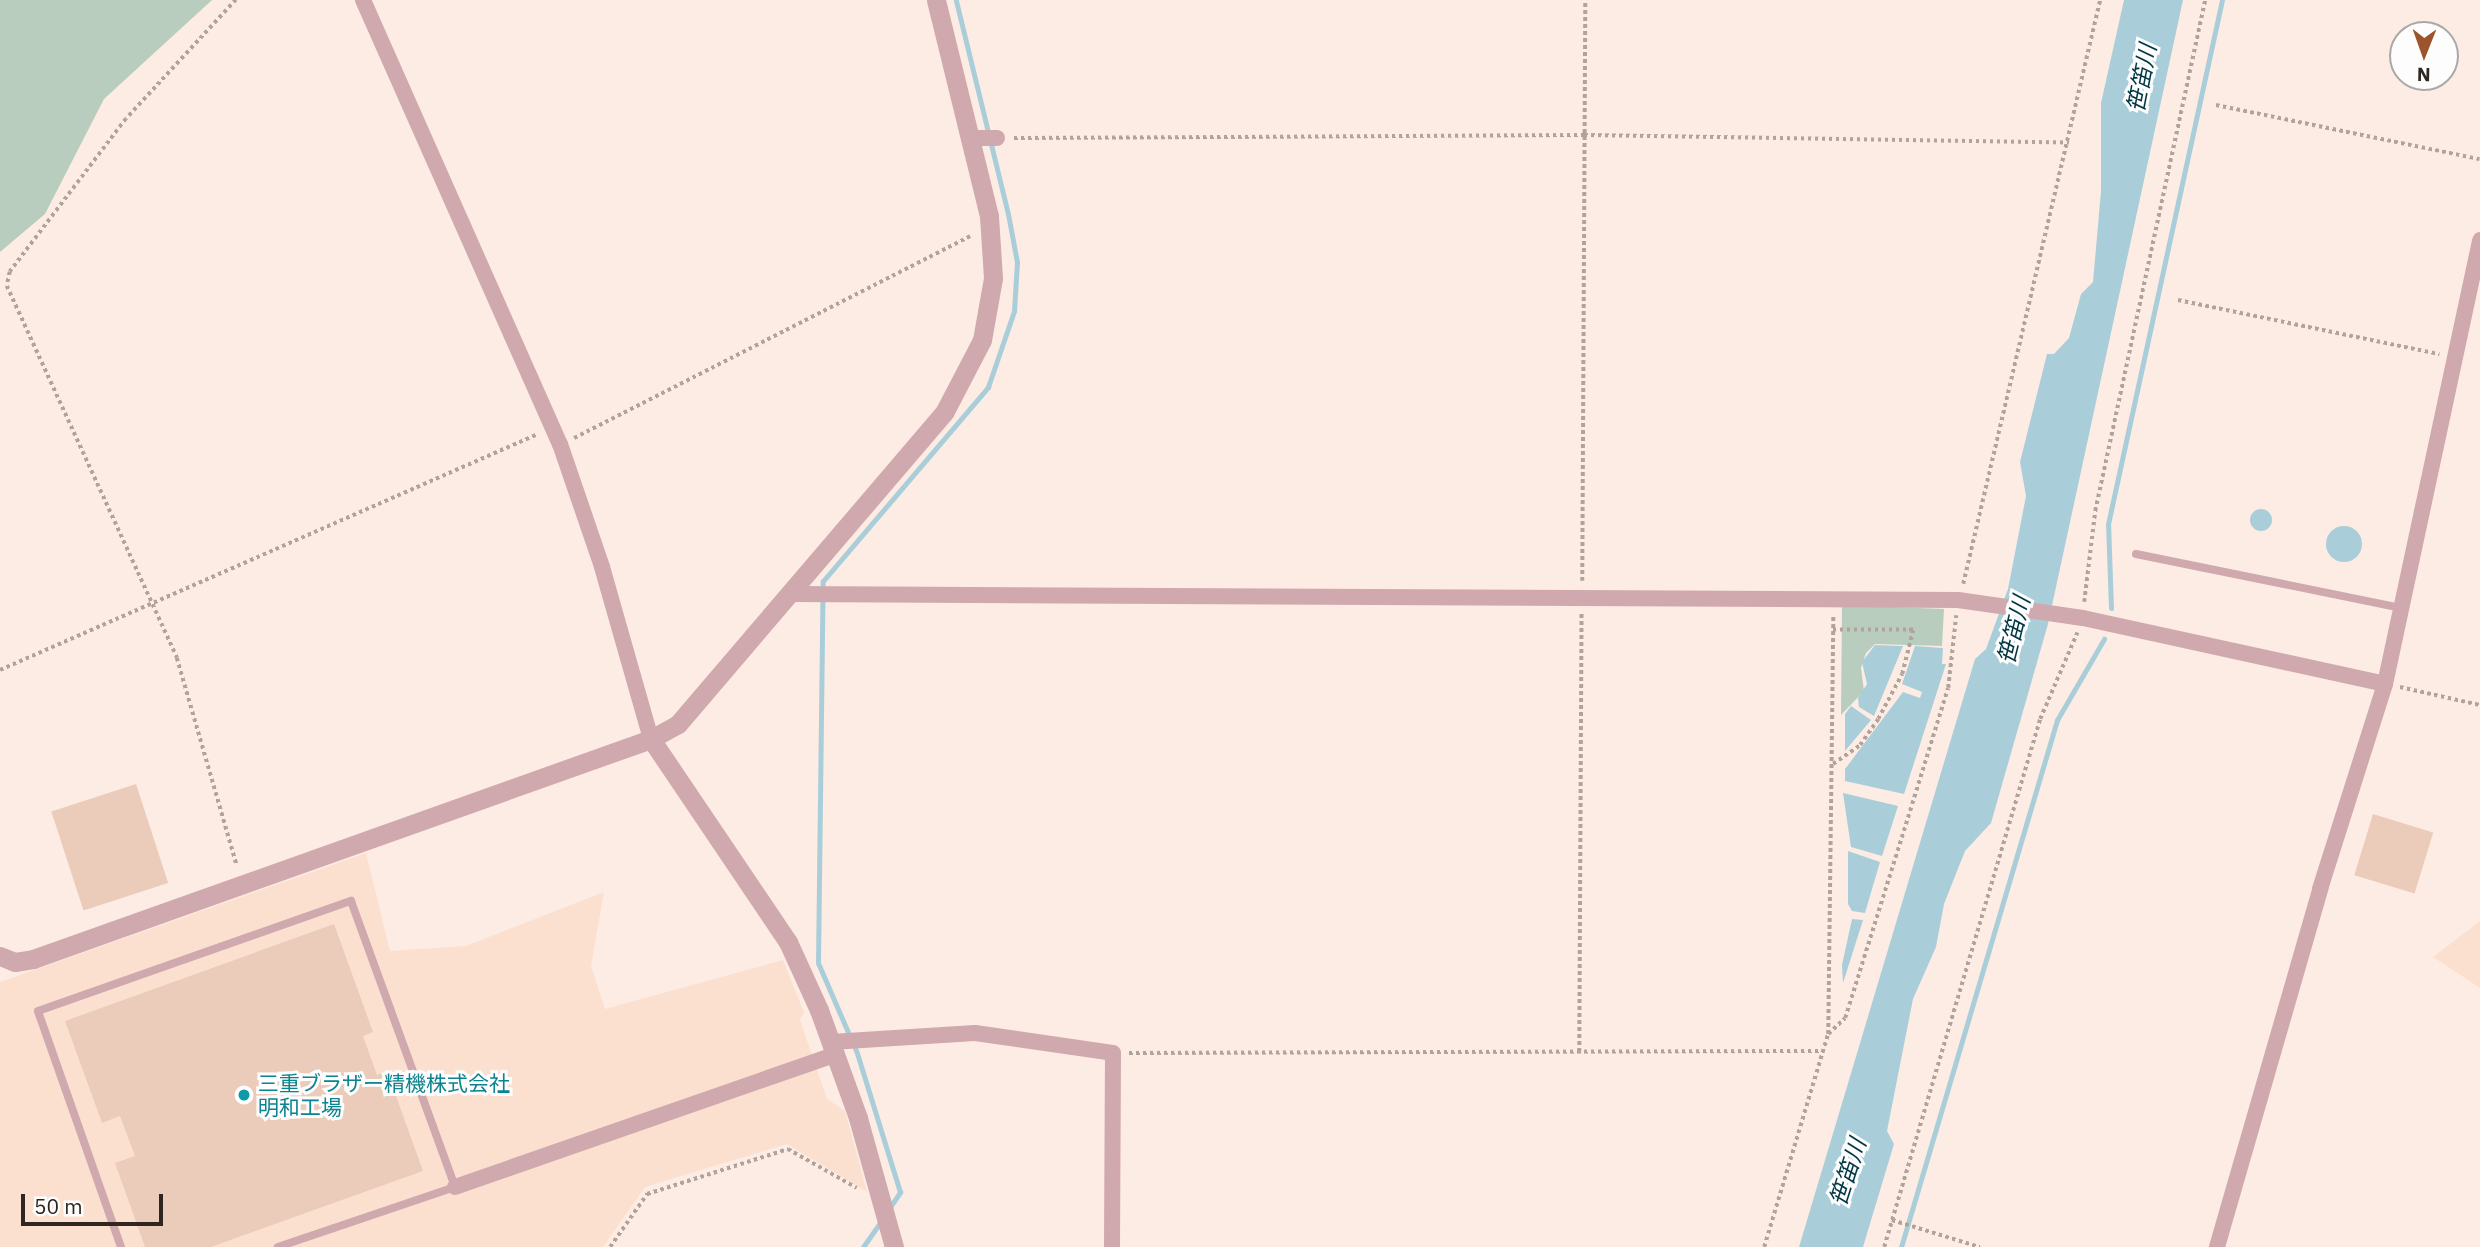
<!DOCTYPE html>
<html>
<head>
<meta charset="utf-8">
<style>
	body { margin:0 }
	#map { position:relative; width:2480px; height:1247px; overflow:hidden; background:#fdece3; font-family:"IBM Plex Sans","Noto Sans JP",sans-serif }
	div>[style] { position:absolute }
	.built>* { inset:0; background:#fbe0d0 }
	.green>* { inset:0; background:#b8cdbe }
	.water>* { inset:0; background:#a9ceda }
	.round { border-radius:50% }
	.stream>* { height:5px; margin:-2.5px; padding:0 2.5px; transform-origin:2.5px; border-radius:2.5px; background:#a9ceda }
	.building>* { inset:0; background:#ebccbb; transform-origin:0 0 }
	.path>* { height:3.5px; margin-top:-1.75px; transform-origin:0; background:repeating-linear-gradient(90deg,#b1a39b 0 3.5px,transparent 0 7px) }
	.service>* { height:8px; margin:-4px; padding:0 4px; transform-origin:4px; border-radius:4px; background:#d0a9af }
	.minor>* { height:16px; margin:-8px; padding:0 8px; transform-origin:8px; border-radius:8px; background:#d0a9af }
	.tertiary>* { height:19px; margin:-9.5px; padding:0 9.5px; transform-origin:9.5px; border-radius:9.5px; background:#d0a9af }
	.dots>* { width:19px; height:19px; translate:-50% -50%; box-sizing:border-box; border:4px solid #fdfdfd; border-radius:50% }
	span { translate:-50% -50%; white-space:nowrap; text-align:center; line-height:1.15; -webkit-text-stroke:6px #fdfdfd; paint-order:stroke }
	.culture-label { font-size:21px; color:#0d838f }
	.left { translate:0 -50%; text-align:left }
	.water-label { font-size:23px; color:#003744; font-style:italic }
	.north { position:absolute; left:2389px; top:21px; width:70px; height:70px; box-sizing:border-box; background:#fdfdfd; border:2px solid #aba7a5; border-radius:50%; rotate:181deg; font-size:19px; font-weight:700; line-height:28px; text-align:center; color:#2f2620 }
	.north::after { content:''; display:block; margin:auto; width:24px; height:32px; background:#9b542c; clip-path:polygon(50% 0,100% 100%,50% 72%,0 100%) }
	.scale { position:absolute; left:21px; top:1194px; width:142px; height:32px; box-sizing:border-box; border:4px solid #2f2620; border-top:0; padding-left:9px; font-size:21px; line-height:24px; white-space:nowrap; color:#2f2620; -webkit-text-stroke:5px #fdfdfd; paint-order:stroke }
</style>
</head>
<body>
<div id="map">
	<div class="built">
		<i style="clip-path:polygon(366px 853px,390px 951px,466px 946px,604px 892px,591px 966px,605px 1009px,783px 960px,804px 1012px,800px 1020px,827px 1099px,845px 1111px,867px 1192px,787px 1144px,645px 1187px,603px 1247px,0 1247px,0 982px)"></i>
		<i style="clip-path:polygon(2480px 921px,2480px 988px,2433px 957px)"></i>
	</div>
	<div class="green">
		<i style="clip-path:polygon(0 0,212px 0,104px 99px,45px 214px,0 252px)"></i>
		<i style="clip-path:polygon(1842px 605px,1944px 609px,1942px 646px,1875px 644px,1866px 653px,1861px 668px,1864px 691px,1841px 715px)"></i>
	</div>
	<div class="water">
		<i style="clip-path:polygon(2124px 0,2183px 0,2048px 624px,1991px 823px,1965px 851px,1944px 904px,1936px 947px,1913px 999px,1887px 1131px,1894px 1144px,1863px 1247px,1799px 1247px,1975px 659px,1986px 649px,2008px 589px,2026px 496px,2020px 462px,2047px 354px,2054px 354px,2069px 338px,2081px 294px,2093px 282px,2101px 191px,2101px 103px)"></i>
		<i class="round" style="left:2250px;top:509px;width:22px;height:22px"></i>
		<i class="round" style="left:2326px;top:526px;width:36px;height:36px"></i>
		<i style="clip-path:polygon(1875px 645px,1903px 646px,1874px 716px,1859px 707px,1858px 698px,1867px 684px,1862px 662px)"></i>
		<i style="clip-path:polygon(1915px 646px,1943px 648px,1942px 664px,1946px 664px,1904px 794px,1845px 781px,1845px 769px,1903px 692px,1920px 698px,1922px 692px,1902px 684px)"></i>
		<i style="clip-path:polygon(1851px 706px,1871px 720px,1845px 751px,1845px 714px)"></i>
		<i style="clip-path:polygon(1843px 793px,1898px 806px,1882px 856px,1851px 847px)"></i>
		<i style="clip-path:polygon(1848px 851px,1880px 862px,1865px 913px,1852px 911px,1848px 904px)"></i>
		<i style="clip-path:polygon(1852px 919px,1863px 920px,1843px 983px,1842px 965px)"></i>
	</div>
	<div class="stream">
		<i style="left:2111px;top:608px;width:84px;rotate:-92deg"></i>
		<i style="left:2108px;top:524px;width:536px;rotate:-77.73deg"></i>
		<i style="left:888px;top:1210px;width:22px;rotate:-56deg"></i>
		<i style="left:900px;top:1192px;width:145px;rotate:-107.2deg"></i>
		<i style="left:857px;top:1053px;width:98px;rotate:-113.4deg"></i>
		<i style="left:818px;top:963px;width:382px;rotate:-89.3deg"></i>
		<i style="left:823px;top:581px;width:255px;rotate:-49.6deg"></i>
		<i style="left:988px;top:387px;width:80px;rotate:-71.1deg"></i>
		<i style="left:1014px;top:311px;width:49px;rotate:-86.5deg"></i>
		<i style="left:1017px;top:262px;width:49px;rotate:-100.6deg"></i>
		<i style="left:1008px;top:214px;width:220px;rotate:-103.7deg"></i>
		<i style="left:863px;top:1247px;width:32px;rotate:-55deg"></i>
		<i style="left:1901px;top:1247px;width:550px;rotate:-73.51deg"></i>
		<i style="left:2057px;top:720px;width:94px;rotate:-59.9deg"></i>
	</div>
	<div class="building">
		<i style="left:136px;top:784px;width:104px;height:89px;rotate:72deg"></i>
		<i style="left:2373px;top:814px;width:63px;height:64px;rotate:17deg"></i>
		<i style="clip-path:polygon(334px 924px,373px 1032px,363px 1036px,377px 1075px,387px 1071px,423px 1171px,211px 1247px,145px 1247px,115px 1163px,135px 1156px,120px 1116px,102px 1123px,65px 1021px)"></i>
	</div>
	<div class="path">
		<i style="left:236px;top:0;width:162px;rotate:132.7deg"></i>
		<i style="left:126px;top:119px;width:192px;rotate:127.2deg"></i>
		<i style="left:10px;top:272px;width:14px;rotate:102deg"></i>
		<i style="left:7px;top:286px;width:409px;rotate:65.4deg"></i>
		<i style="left:177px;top:658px;width:216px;rotate:73.9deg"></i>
		<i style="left:2216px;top:105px;width:269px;rotate:11.6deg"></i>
		<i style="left:1014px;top:138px;width:570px;rotate:-0.3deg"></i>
		<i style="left:1584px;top:135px;width:485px;rotate:0.9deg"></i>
		<i style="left:2178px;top:300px;width:267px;rotate:11.7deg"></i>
		<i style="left:574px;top:438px;width:447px;rotate:-27deg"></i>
		<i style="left:1582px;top:581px;width:581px;rotate:-89.7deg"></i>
		<i style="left:1963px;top:584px;width:600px;rotate:-76.8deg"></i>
		<i style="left:2084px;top:602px;width:92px;rotate:-83.1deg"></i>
		<i style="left:2095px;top:511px;width:523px;rotate:-77.85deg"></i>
		<i style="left:0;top:670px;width:587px;rotate:-23.69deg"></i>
		<i style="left:2400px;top:687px;width:82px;rotate:12.7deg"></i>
		<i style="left:1833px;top:764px;width:33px;rotate:-35deg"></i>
		<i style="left:1860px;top:745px;width:32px;rotate:-55deg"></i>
		<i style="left:1878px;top:719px;width:51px;rotate:-61.9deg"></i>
		<i style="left:1902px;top:674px;width:45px;rotate:-76deg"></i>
		<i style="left:1913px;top:630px;width:80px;rotate:180deg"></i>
		<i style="left:1828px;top:1034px;width:23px;rotate:-43deg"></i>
		<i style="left:1845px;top:1018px;width:224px;rotate:-72.6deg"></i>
		<i style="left:1912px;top:804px;width:121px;rotate:-72.8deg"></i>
		<i style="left:1948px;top:688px;width:73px;rotate:-83.7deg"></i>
		<i style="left:1579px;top:1052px;width:439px;rotate:-89.7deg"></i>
		<i style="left:1129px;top:1053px;width:694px;rotate:-0.17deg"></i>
		<i style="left:1892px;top:1220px;width:92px;rotate:17.1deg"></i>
		<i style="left:610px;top:1247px;width:65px;rotate:-55.1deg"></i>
		<i style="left:647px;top:1194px;width:148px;rotate:-17.7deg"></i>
		<i style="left:788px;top:1149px;width:79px;rotate:29.5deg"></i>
		<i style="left:1764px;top:1247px;width:222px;rotate:-73.3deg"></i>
		<i style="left:1828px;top:1034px;width:418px;rotate:-89.3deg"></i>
		<i style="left:1884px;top:1247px;width:551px;rotate:-73.54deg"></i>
		<i style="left:2040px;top:719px;width:94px;rotate:-66.7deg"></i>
	</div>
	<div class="service">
		<i style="left:2136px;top:554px;width:270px;rotate:11.5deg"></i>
		<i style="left:121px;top:1247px;width:250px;rotate:-109.4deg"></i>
		<i style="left:38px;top:1011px;width:332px;rotate:-19.4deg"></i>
		<i style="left:351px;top:901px;width:304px;rotate:70deg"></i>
		<i style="left:455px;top:1187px;width:187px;rotate:161.3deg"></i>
	</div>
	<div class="minor">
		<i style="left:363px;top:0;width:486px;rotate:66.1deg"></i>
		<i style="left:560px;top:444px;width:130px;rotate:71.1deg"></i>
		<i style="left:602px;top:567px;width:179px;rotate:74.1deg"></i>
		<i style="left:969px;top:138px;width:28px"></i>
		<i style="left:790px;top:594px;width:1168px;rotate:0.29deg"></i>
		<i style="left:1958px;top:600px;width:126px;rotate:8.2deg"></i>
		<i style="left:2083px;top:618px;width:309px;rotate:12.3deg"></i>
		<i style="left:831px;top:1042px;width:144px;rotate:-3.6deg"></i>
		<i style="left:975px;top:1033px;width:139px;rotate:8.2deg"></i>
		<i style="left:1113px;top:1053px;width:194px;rotate:90.3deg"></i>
		<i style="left:455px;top:1187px;width:404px;rotate:-19.2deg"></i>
		<i style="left:2217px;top:1247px;width:373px;rotate:-73.9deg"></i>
		<i style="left:2320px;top:889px;width:215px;rotate:-72.4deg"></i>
		<i style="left:2385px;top:684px;width:454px;rotate:-77.9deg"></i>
	</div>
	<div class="tertiary">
		<i style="left:651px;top:739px;width:245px;rotate:56deg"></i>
		<i style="left:788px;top:942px;width:75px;rotate:65.5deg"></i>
		<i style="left:819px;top:1010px;width:115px;rotate:70.1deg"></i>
		<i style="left:858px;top:1118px;width:134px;rotate:74.4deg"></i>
		<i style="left:0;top:956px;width:16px;rotate:22deg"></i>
		<i style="left:15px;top:962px;width:18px;rotate:-9deg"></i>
		<i style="left:33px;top:959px;width:656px;rotate:-19.6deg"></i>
		<i style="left:651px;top:739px;width:31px;rotate:-29deg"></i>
		<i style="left:678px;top:724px;width:411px;rotate:-49.5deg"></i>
		<i style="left:945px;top:411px;width:80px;rotate:-62.5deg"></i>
		<i style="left:982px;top:340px;width:63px;rotate:-79.9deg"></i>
		<i style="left:993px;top:278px;width:62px;rotate:-93.7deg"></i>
		<i style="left:989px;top:216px;width:222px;rotate:-103.8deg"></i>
	</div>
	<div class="dots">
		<i style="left:244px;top:1095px;background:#0f9aa8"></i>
	</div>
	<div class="culture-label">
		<span class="left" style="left:258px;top:1095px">三重ブラザー精機株式会社<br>明和工場</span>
	</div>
	<div class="water-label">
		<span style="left:2141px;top:78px;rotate:-79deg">笹笛川</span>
		<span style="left:2013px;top:630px;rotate:-76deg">笹笛川</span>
		<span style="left:1847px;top:1172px;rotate:-72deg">笹笛川</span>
	</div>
	<div class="north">N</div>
	<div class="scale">50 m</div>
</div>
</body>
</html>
